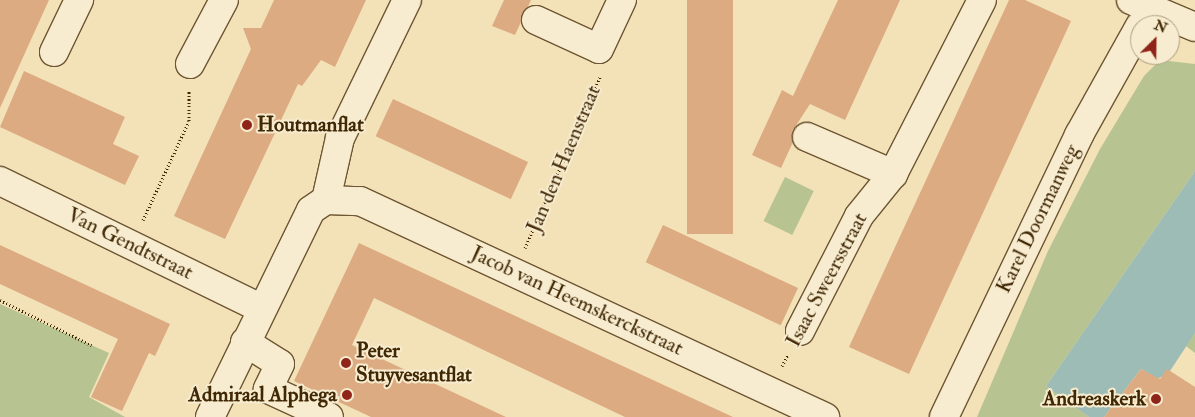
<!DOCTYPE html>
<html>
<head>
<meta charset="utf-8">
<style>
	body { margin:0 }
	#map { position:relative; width:1195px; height:417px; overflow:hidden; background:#f3e1b7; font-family:"IM FELL Double Pica",serif }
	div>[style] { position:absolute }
	.green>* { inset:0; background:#b7c391; transform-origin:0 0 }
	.water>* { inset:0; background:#9ebcb6 }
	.building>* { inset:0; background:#dcab82; transform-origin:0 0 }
	.path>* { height:3px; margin-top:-1.5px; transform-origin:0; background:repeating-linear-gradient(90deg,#412805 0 1px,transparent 0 3.5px) }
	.roads { filter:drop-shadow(1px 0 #6e5632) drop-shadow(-1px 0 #6e5632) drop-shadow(0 1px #6e5632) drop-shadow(0 -1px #6e5632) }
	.minor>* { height:28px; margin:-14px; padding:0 14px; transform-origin:14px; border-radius:14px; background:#f7ecd0 }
	.dots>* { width:14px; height:14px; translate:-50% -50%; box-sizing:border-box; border:2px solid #f7ecd0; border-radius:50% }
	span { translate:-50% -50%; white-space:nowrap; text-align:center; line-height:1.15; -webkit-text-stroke:4px #f7ecd0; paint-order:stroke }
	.poi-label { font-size:21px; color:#412805; font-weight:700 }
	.left { translate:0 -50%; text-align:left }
	.right { translate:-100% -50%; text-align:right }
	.street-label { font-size:21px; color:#412805 }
	.north { position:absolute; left:1130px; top:15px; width:50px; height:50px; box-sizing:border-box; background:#f7ecd0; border:1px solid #ae9e7f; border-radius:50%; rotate:23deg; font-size:14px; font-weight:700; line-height:20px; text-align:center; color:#412805 }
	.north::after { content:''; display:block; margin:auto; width:18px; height:22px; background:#8f2418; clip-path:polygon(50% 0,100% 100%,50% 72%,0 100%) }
</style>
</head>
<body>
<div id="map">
	<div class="green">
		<i style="clip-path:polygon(1160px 60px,1195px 64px,1195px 171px,1046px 386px,1089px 417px,977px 417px,1048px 251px,1100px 149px,1144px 76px)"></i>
		<i style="left:785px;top:177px;width:32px;height:49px;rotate:26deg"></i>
		<i style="clip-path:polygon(0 304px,109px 353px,89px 397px,125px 417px,0 417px)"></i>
		<i style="clip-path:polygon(1195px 333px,1195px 353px,1186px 346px)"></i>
	</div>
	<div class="water">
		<i style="clip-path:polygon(1195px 171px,1195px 333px,1170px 371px,1158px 379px,1141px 369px,1104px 417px,1089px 417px,1046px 386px)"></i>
	</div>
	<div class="building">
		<i style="clip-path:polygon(0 0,49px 0,0 108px)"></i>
		<i style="clip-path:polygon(274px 0,366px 0,335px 67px,321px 60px,302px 86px,298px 84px,225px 239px,174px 216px,251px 49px,243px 28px,261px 28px)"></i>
		<i style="clip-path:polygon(504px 0,531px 0,515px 35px,492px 26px)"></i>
		<i style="left:687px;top:0;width:46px;height:234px"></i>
		<i style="clip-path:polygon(838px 0,900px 0,845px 120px,810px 104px,793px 130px,793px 142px,781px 168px,752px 155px,782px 90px,793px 96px)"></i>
		<i style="clip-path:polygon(1009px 0,1025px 0,1071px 21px,909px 374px,849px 347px)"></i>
		<i style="clip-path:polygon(24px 71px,125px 117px,113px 144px,139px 156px,125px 185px,0 127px)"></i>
		<i style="left:393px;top:99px;width:149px;height:41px;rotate:25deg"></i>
		<i style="left:663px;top:225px;width:149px;height:41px;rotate:25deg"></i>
		<i style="clip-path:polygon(359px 243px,614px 362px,733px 417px,625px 417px,374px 298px,352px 345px,506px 417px,371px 417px,294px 381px)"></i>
		<i style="clip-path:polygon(0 245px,170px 324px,155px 356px,149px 353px,122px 411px,91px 397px,118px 339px,0 284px)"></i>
		<i style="clip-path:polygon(1141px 369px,1160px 379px,1167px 369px,1195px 387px,1195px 417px,1104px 417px)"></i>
	</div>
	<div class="path">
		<i style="left:143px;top:220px;width:109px;rotate:-65.1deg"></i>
		<i style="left:189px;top:121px;width:30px;rotate:-90deg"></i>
		<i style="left:525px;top:248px;width:187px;rotate:-66.3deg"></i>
		<i style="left:0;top:300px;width:102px;rotate:26.3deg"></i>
		<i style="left:782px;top:366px;width:13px;rotate:-63deg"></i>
	</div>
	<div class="roads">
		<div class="minor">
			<i style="left:1131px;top:0;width:69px;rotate:22.9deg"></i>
			<i style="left:536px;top:20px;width:69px;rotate:24.7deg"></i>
			<i style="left:599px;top:49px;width:54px;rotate:-64.9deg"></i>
			<i style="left:54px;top:52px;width:58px;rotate:-64.3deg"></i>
			<i style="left:190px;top:64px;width:72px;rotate:-62deg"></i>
			<i style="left:807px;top:137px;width:94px;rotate:23.3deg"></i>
			<i style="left:0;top:181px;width:289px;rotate:26deg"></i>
			<i style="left:326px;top:200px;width:34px;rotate:2deg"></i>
			<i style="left:360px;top:201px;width:513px;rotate:24.92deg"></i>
			<i style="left:800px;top:331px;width:129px;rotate:-62.8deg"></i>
			<i style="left:859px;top:216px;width:54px;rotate:-51deg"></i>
			<i style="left:893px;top:174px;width:195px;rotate:-62.9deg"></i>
			<i style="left:245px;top:342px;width:41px;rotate:32.2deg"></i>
			<i style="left:280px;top:364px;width:28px;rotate:116deg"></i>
			<i style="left:268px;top:389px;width:67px;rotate:24.7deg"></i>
			<i style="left:210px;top:417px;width:230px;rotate:-64deg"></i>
			<i style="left:311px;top:210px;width:18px;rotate:-34deg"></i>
			<i style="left:326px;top:200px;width:64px;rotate:-77.3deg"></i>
			<i style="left:340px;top:138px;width:153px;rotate:-64.1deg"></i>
			<i style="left:944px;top:417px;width:313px;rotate:-64.4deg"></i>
			<i style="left:1079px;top:135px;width:125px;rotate:-60.8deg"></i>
		</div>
	</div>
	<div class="dots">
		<i style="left:247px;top:125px;background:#8f2418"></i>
		<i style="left:346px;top:363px;background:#8f2418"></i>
		<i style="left:347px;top:395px;background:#8f2418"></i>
		<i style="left:1156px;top:399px;background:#8f2418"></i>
	</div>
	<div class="poi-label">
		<span class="left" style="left:257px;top:125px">Houtmanflat</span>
		<span class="left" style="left:356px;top:363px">Peter<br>Stuyvesantflat</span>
		<span class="right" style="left:337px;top:395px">Admiraal Alphega</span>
		<span class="right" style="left:1146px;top:399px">Andreaskerk</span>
	</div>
	<div class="street-label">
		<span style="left:564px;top:159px;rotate:-67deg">Jan den Haenstraat</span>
		<span style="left:1038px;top:219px;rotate:-64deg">Karel Doormanweg</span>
		<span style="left:130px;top:244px;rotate:26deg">Van Gendtstraat</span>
		<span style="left:827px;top:280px;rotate:-62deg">Isaac Sweersstraat</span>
		<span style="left:577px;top:301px;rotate:25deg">Jacob van Heemskerckstraat</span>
	</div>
	<div class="north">N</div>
</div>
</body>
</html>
